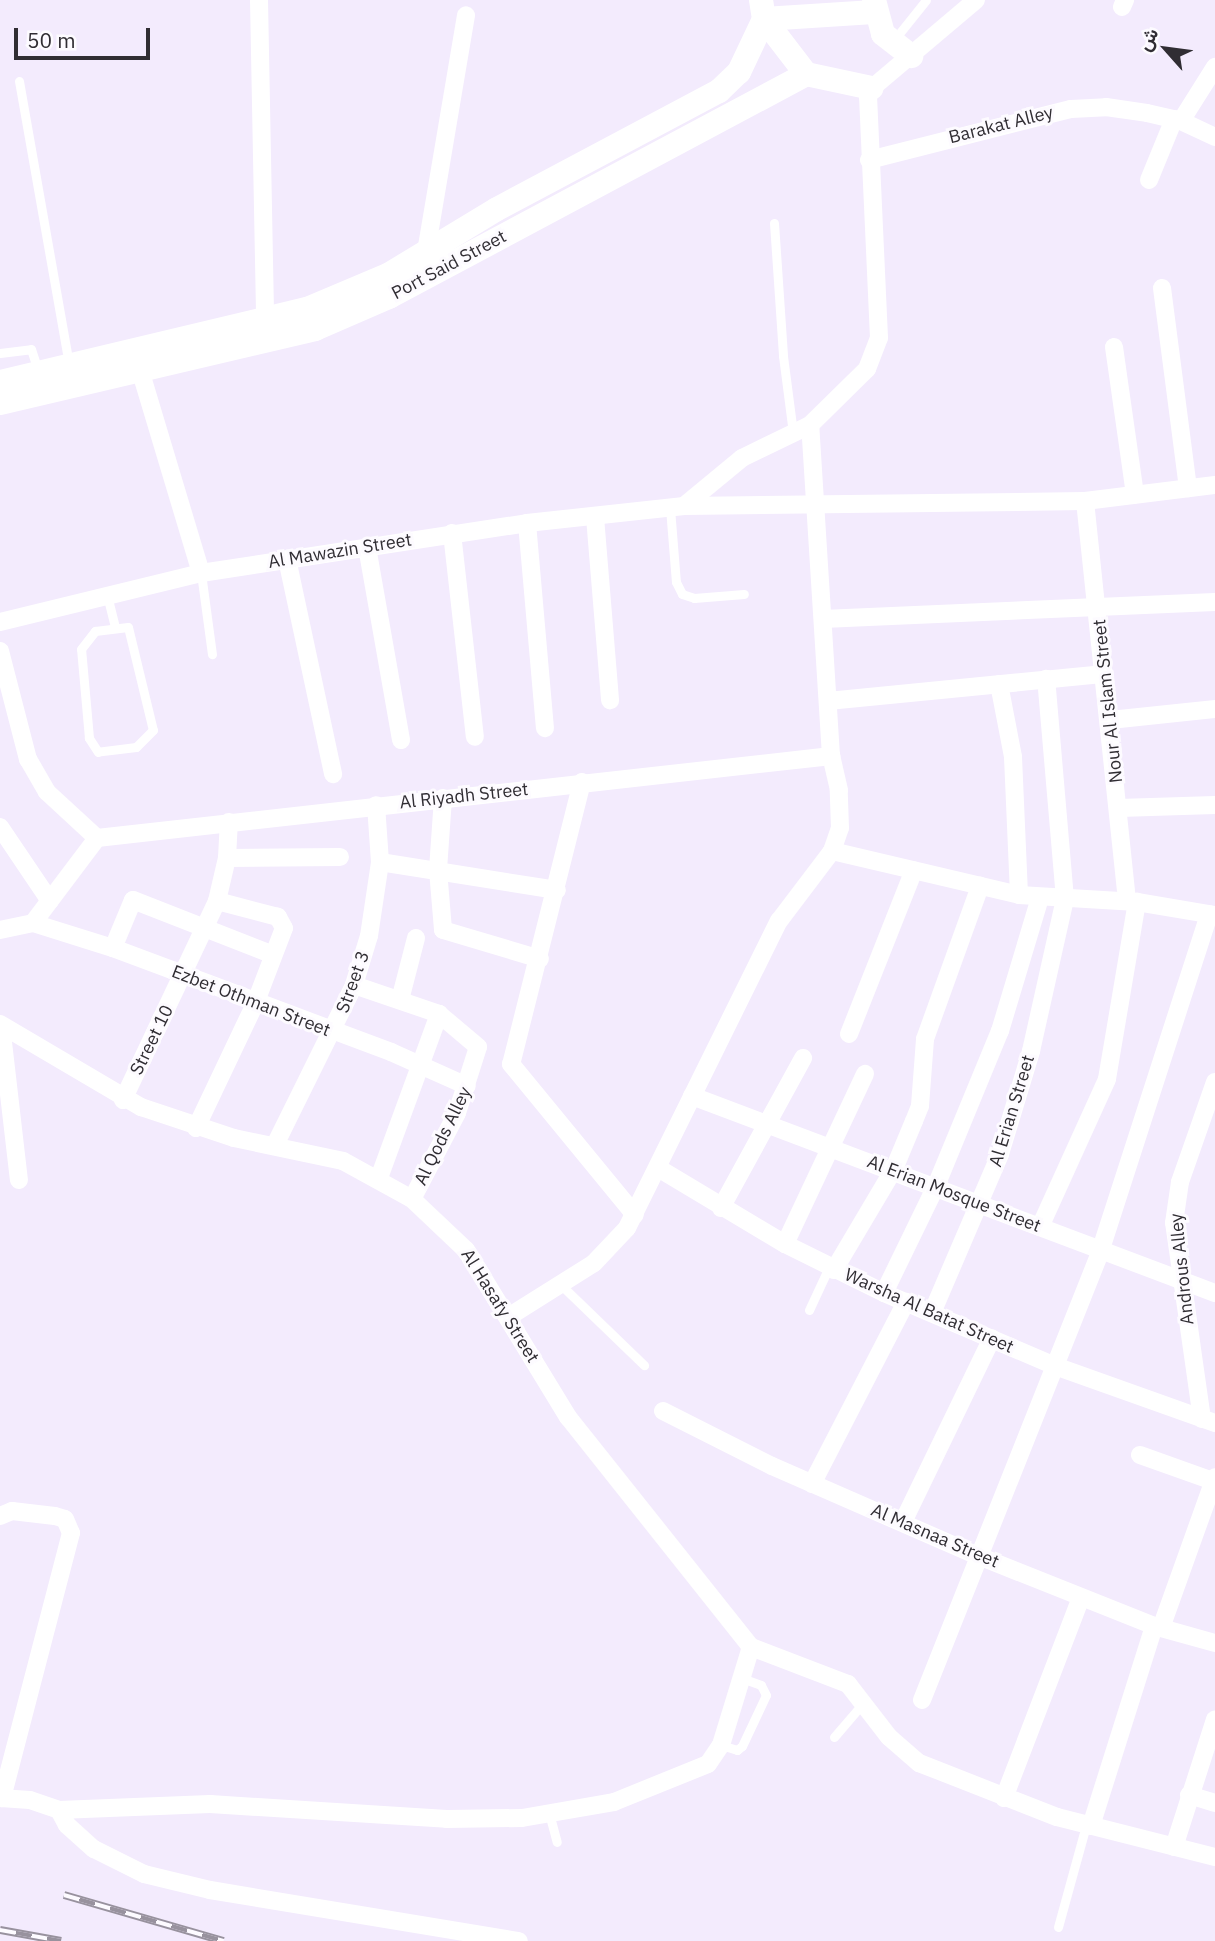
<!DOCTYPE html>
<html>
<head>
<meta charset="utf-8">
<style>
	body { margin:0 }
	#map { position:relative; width:1215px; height:1941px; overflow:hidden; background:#f3ebfd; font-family:"IBM Plex Sans",Vazirmatn,sans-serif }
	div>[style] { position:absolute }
	.lane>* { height:9px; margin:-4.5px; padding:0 4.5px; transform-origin:4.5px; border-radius:4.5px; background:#fff }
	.street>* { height:18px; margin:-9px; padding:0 9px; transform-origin:9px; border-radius:9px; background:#fff }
	.secondary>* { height:24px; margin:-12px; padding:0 12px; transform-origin:12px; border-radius:12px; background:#fff }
	.rail>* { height:8px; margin-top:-4px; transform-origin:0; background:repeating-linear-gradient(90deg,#fdfbff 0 16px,#98929e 0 32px); box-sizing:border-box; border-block:2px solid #98929e }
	span { translate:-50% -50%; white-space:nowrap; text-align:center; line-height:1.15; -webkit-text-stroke:6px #fdfbff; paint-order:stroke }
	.street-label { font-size:18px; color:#302d33 }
	.north { position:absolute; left:1131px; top:14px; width:70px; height:70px; -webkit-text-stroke:5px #fdfbff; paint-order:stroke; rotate:298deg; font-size:19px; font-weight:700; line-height:28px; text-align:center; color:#302d33 }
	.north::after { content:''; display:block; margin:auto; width:24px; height:32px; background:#302d33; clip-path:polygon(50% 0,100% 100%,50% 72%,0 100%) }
	.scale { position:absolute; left:14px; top:28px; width:136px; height:32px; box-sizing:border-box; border:4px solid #302d33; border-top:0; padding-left:9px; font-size:21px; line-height:24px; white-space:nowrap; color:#302d33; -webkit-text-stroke:5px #fdfbff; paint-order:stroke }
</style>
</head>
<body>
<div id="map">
	<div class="lane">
		<i style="left:894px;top:40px;width:51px;rotate:-51.3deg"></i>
		<i style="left:19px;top:81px;width:287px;rotate:80deg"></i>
		<i style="left:774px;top:223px;width:133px;rotate:86.1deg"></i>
		<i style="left:783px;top:356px;width:78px;rotate:82.6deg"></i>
		<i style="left:0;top:353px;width:31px;rotate:-7deg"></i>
		<i style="left:31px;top:349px;width:22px;rotate:72deg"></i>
		<i style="left:670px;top:508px;width:74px;rotate:85.4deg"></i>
		<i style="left:676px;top:582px;width:13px;rotate:63deg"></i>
		<i style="left:682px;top:594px;width:13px;rotate:18deg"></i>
		<i style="left:694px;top:598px;width:50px;rotate:-4.6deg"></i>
		<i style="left:201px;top:573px;width:82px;rotate:82.3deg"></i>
		<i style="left:107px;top:595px;width:34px;rotate:76deg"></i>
		<i style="left:128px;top:627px;width:106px;rotate:76.4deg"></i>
		<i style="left:153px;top:730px;width:24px;rotate:135deg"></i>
		<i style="left:136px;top:747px;width:38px;rotate:173deg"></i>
		<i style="left:98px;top:752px;width:17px;rotate:-123deg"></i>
		<i style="left:89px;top:738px;width:89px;rotate:-95.1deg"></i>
		<i style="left:81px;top:649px;width:23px;rotate:-52deg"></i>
		<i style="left:95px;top:631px;width:33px;rotate:-7deg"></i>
		<i style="left:560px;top:1284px;width:117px;rotate:44deg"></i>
		<i style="left:809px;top:1310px;width:47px;rotate:-65.1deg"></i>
		<i style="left:834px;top:1737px;width:46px;rotate:-49.4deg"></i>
		<i style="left:721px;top:1745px;width:17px;rotate:17deg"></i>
		<i style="left:737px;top:1750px;width:6px;rotate:-39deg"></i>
		<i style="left:742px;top:1746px;width:56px;rotate:-64.8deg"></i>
		<i style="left:766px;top:1695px;width:11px;rotate:-117deg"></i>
		<i style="left:761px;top:1685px;width:20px;rotate:-160deg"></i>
		<i style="left:549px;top:1813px;width:30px;rotate:75deg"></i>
		<i style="left:1058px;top:1927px;width:106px;rotate:-74.6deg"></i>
	</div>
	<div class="street">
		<i style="left:259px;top:0;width:320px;rotate:88.9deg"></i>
		<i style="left:1122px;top:7px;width:8px;rotate:-67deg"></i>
		<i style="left:1181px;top:121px;width:64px;rotate:-57.8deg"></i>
		<i style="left:869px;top:160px;width:208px;rotate:-14.2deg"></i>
		<i style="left:1071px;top:109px;width:35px;rotate:-3deg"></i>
		<i style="left:1106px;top:107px;width:41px;rotate:8.3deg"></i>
		<i style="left:1147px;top:113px;width:35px;rotate:13deg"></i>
		<i style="left:1181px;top:121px;width:38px;rotate:25deg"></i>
		<i style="left:1149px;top:180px;width:66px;rotate:-67.7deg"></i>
		<i style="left:426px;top:252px;width:240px;rotate:-80.4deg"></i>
		<i style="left:1162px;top:288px;width:202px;rotate:82.6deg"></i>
		<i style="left:1114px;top:347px;width:149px;rotate:81.9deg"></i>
		<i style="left:141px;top:373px;width:209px;rotate:73.3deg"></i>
		<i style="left:1085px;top:501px;width:402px;rotate:84deg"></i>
		<i style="left:684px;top:506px;width:75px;rotate:-39.6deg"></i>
		<i style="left:742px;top:458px;width:76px;rotate:-25.9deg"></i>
		<i style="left:810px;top:425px;width:80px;rotate:-44.5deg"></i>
		<i style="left:867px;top:369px;width:33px;rotate:-69deg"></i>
		<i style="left:879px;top:338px;width:241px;rotate:-92.6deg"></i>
		<i style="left:868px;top:97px;width:10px;rotate:-66deg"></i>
		<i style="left:872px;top:88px;width:136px;rotate:-40.2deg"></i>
		<i style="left:595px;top:517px;width:184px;rotate:85.3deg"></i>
		<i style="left:527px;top:523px;width:206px;rotate:85deg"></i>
		<i style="left:452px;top:533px;width:205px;rotate:83.6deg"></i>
		<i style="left:367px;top:547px;width:196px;rotate:80deg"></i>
		<i style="left:287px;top:559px;width:220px;rotate:77.9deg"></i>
		<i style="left:823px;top:619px;width:392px;rotate:-2.5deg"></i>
		<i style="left:0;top:622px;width:207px;rotate:-13.7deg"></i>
		<i style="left:201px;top:573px;width:330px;rotate:-8.7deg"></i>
		<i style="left:527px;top:523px;width:158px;rotate:-6.2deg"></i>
		<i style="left:684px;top:506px;width:401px;rotate:-0.7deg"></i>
		<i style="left:1085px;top:501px;width:131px;rotate:-7deg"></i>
		<i style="left:0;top:651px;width:112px;rotate:75.5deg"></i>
		<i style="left:28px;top:759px;width:38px;rotate:60deg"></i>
		<i style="left:47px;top:792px;width:68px;rotate:42.6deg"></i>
		<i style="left:999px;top:684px;width:74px;rotate:79.1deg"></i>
		<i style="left:1013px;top:757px;width:138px;rotate:87.5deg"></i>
		<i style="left:828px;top:701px;width:278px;rotate:-5.6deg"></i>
		<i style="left:1110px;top:720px;width:106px;rotate:-6deg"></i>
		<i style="left:582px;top:782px;width:291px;rotate:104.1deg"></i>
		<i style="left:511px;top:1064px;width:195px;rotate:50.6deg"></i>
		<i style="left:443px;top:798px;width:72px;rotate:94deg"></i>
		<i style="left:438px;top:870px;width:60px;rotate:85.2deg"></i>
		<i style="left:443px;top:930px;width:101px;rotate:16.6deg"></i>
		<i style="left:1119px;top:808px;width:96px;rotate:-1.8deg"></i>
		<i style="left:0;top:827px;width:89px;rotate:56deg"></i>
		<i style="left:97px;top:838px;width:739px;rotate:-6.37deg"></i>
		<i style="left:832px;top:851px;width:192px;rotate:13.2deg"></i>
		<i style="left:1019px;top:895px;width:118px;rotate:3.4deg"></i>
		<i style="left:1137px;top:902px;width:79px;rotate:9.5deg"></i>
		<i style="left:227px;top:858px;width:113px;rotate:-0.5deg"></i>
		<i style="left:380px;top:862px;width:179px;rotate:9deg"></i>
		<i style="left:33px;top:923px;width:84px;rotate:17.4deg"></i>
		<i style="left:113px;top:948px;width:297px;rotate:20.5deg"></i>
		<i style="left:391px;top:1052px;width:83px;rotate:24.1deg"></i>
		<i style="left:0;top:930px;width:34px;rotate:-12deg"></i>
		<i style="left:33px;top:923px;width:106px;rotate:-53deg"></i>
		<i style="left:113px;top:948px;width:52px;rotate:-67.4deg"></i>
		<i style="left:133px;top:900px;width:150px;rotate:21.4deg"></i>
		<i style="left:354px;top:985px;width:90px;rotate:18.8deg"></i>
		<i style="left:439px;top:1014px;width:51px;rotate:40.2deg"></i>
		<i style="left:478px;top:1047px;width:69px;rotate:107.7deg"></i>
		<i style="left:457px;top:1113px;width:97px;rotate:117.6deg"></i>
		<i style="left:400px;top:1000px;width:64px;rotate:-75.5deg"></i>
		<i style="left:0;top:1024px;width:164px;rotate:30.5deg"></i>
		<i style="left:141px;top:1107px;width:98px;rotate:18.4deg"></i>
		<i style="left:234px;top:1138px;width:111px;rotate:11.9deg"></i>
		<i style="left:343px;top:1161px;width:79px;rotate:28.8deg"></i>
		<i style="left:412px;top:1199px;width:74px;rotate:43.4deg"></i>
		<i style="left:466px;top:1250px;width:196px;rotate:58.6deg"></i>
		<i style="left:568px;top:1417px;width:294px;rotate:51.5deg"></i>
		<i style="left:1px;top:1025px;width:156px;rotate:83.4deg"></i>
		<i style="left:849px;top:1034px;width:176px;rotate:-68.4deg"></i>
		<i style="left:692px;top:1096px;width:559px;rotate:20.64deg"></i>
		<i style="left:123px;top:1100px;width:220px;rotate:-64.7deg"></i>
		<i style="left:217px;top:901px;width:44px;rotate:-76.9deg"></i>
		<i style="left:227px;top:858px;width:36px;rotate:-87deg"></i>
		<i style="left:196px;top:1128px;width:137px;rotate:-64.6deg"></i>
		<i style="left:255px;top:1004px;width:81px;rotate:-69.1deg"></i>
		<i style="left:284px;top:928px;width:13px;rotate:-119deg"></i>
		<i style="left:278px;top:917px;width:63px;rotate:-165.3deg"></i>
		<i style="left:275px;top:1145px;width:178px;rotate:-63.7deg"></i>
		<i style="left:354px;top:985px;width:51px;rotate:-73deg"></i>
		<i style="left:369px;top:936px;width:75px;rotate:-81.5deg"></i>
		<i style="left:380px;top:862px;width:57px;rotate:-94deg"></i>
		<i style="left:658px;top:1168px;width:148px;rotate:30.9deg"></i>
		<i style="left:785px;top:1244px;width:110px;rotate:26.3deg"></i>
		<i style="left:884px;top:1293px;width:186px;rotate:23.1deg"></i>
		<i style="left:1055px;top:1366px;width:170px;rotate:19.6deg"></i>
		<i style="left:379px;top:1178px;width:175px;rotate:-69.9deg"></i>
		<i style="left:721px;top:1208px;width:171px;rotate:-61.3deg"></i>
		<i style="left:1040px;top:1227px;width:162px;rotate:-65.6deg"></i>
		<i style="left:1107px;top:1079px;width:180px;rotate:-80.4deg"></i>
		<i style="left:785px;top:1244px;width:188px;rotate:-64.8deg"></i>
		<i style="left:834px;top:1270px;width:117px;rotate:-59.3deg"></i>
		<i style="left:894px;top:1169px;width:52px;rotate:-67.4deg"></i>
		<i style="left:914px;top:1121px;width:16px;rotate:-68deg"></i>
		<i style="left:920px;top:1106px;width:67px;rotate:-85.7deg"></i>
		<i style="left:925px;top:1039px;width:163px;rotate:-70.2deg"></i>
		<i style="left:884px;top:1293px;width:119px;rotate:-64.1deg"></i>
		<i style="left:936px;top:1186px;width:168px;rotate:-67.6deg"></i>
		<i style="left:1000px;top:1031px;width:139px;rotate:-73.3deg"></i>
		<i style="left:932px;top:1313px;width:173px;rotate:-66.8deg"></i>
		<i style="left:1000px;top:1154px;width:108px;rotate:-73.2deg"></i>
		<i style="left:1031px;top:1051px;width:156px;rotate:-77.4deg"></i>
		<i style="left:1065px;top:899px;width:221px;rotate:-94.9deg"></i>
		<i style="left:510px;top:1316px;width:99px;rotate:-32.2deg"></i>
		<i style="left:594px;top:1263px;width:48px;rotate:-46.7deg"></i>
		<i style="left:627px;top:1228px;width:343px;rotate:-63.7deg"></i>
		<i style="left:779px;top:921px;width:88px;rotate:-52.9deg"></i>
		<i style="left:832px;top:851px;width:24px;rotate:-71deg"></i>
		<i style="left:840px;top:828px;width:38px;rotate:-92deg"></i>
		<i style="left:839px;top:790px;width:35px;rotate:-103deg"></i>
		<i style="left:831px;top:756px;width:332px;rotate:-93.6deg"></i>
		<i style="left:663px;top:1411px;width:122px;rotate:26.8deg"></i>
		<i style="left:772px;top:1466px;width:223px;rotate:23.6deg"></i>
		<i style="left:976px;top:1555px;width:192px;rotate:21.7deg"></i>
		<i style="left:1154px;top:1626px;width:63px;rotate:15.6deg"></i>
		<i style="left:1202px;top:1419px;width:198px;rotate:-98.1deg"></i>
		<i style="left:1174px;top:1223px;width:41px;rotate:-81.7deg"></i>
		<i style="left:1180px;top:1182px;width:106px;rotate:-70.7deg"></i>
		<i style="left:1140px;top:1455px;width:77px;rotate:19.6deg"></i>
		<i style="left:812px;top:1484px;width:205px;rotate:-62.7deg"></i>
		<i style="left:0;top:1516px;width:13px;rotate:-23deg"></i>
		<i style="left:12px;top:1511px;width:43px;rotate:6.6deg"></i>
		<i style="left:55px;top:1516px;width:10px;rotate:17deg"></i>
		<i style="left:65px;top:1519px;width:15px;rotate:67deg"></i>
		<i style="left:71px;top:1533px;width:274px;rotate:104.6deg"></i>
		<i style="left:903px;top:1522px;width:204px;rotate:-64.2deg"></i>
		<i style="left:1161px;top:1628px;width:160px;rotate:-70.3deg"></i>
		<i style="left:751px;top:1647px;width:104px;rotate:20.9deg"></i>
		<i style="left:848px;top:1684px;width:67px;rotate:52.3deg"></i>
		<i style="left:889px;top:1737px;width:40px;rotate:41deg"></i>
		<i style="left:919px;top:1763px;width:148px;rotate:21.4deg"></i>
		<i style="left:1057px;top:1817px;width:163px;rotate:14.2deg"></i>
		<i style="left:922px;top:1700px;width:482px;rotate:-68.3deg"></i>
		<i style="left:1100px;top:1252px;width:355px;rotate:-72.1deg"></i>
		<i style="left:1189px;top:1795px;width:27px;rotate:17deg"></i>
		<i style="left:0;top:1798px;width:30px;rotate:4deg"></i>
		<i style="left:30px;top:1800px;width:31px;rotate:19deg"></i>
		<i style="left:59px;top:1810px;width:151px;rotate:-2.3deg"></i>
		<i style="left:210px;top:1804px;width:237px;rotate:3.6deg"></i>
		<i style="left:447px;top:1819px;width:75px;rotate:-0.8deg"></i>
		<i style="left:522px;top:1818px;width:93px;rotate:-9.9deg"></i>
		<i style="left:614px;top:1802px;width:101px;rotate:-22deg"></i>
		<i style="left:708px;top:1764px;width:23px;rotate:-56deg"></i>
		<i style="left:721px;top:1745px;width:102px;rotate:-73deg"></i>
		<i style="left:1004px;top:1798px;width:215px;rotate:-69deg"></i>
		<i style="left:59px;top:1810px;width:17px;rotate:62deg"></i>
		<i style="left:67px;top:1825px;width:36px;rotate:42deg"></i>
		<i style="left:94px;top:1849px;width:56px;rotate:26.6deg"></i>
		<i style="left:144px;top:1874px;width:68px;rotate:13.6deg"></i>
		<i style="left:210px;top:1890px;width:313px;rotate:9.4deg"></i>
		<i style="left:1091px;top:1826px;width:210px;rotate:-72.5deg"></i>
		<i style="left:1174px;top:1847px;width:134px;rotate:-72.2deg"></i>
	</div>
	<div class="secondary">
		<i style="left:761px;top:0;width:19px;rotate:81deg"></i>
		<i style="left:764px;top:19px;width:69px;rotate:52.6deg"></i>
		<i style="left:874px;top:0;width:35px;rotate:75deg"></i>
		<i style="left:883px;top:34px;width:36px;rotate:38deg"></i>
		<i style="left:764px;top:19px;width:110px;rotate:-3.6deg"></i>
		<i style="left:0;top:382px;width:316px;rotate:-13.4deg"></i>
		<i style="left:307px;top:309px;width:88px;rotate:-22.8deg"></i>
		<i style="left:388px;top:275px;width:127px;rotate:-31.2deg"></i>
		<i style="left:497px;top:209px;width:251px;rotate:-28deg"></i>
		<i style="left:719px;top:91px;width:28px;rotate:-44deg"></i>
		<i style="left:739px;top:72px;width:59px;rotate:-64.7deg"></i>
		<i style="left:0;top:403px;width:324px;rotate:-13.2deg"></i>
		<i style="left:315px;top:329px;width:81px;rotate:-23.4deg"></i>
		<i style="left:389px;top:297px;width:473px;rotate:-28.1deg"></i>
		<i style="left:806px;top:74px;width:67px;rotate:12deg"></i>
	</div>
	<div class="rail">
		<i style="left:64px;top:1895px;width:166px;rotate:16.1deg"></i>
		<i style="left:0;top:1930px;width:62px;rotate:10.2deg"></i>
	</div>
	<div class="street-label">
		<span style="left:1001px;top:125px;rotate:-14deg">Barakat Alley</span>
		<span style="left:449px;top:265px;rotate:-28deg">Port Said Street</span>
		<span style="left:340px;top:551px;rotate:-9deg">Al Mawazin Street</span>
		<span style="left:1108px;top:701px;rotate:-96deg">Nour Al Islam Street</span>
		<span style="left:464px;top:796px;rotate:-6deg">Al Riyadh Street</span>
		<span style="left:353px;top:982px;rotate:-70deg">Street 3</span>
		<span style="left:251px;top:1001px;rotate:21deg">Ezbet Othman Street</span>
		<span style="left:152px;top:1040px;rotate:-64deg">Street 10</span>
		<span style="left:1012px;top:1111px;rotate:-73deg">Al Erian Street</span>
		<span style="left:443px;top:1136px;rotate:-64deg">Al Qods Alley</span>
		<span style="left:954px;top:1194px;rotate:21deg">Al Erian Mosque Street</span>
		<span style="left:1182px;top:1269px;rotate:-96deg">Androus Alley</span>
		<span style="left:500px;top:1306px;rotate:58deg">Al Hasafy Street</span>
		<span style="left:929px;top:1311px;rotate:24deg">Warsha Al Batat Street</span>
		<span style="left:935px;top:1536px;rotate:23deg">Al Masnaa Street</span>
	</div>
	<div class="north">ش</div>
	<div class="scale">50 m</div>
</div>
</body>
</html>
